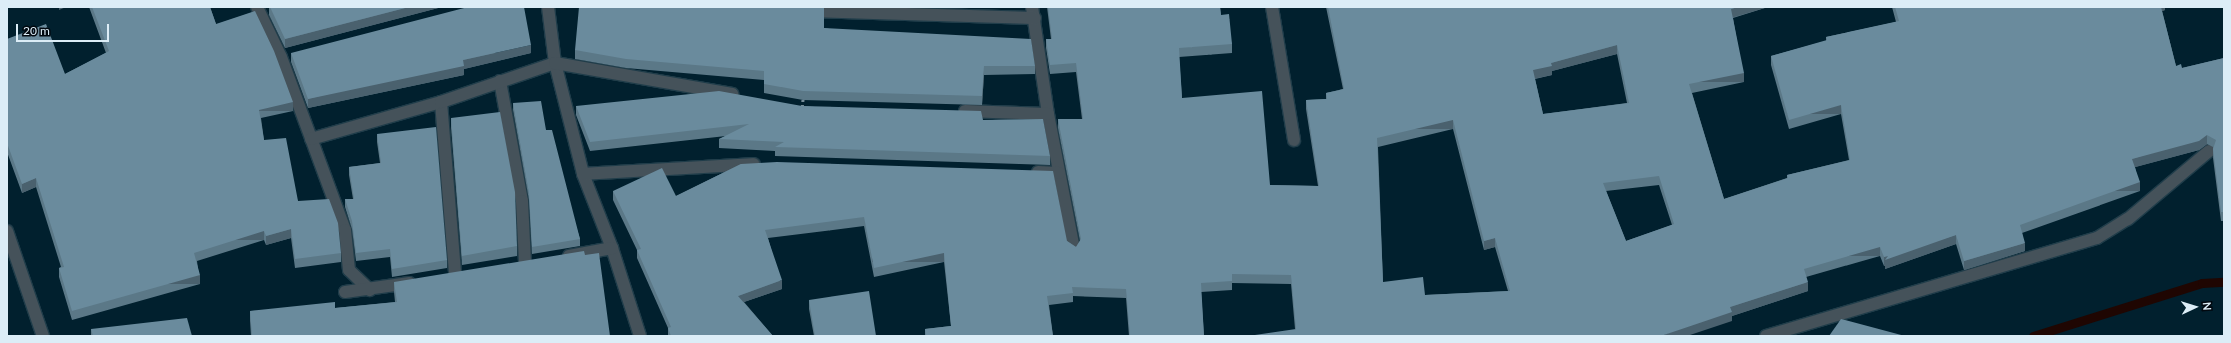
<!DOCTYPE html>
<html>
<head>
<meta charset="utf-8">
<style>
	body { margin:0 }
	#map { position:relative; width:2231px; height:343px; overflow:hidden; background:#01202e; font-family:Lato,sans-serif }
	div>[style] { position:absolute }
	.stream>* { height:9px; margin:-4.5px; padding:0 4.5px; transform-origin:4.5px; border-radius:4.5px; background:#1f0602 }
	.path>* { height:2.5px; margin-top:-1.25px; transform-origin:0; background:repeating-linear-gradient(90deg,#758c98 0 2px,transparent 0 5px) }
	.roads { filter:drop-shadow(1px 0 #203d4a) drop-shadow(-1px 0 #203d4a) drop-shadow(0 1px #203d4a) drop-shadow(0 -1px #203d4a) }
	.minor>* { height:12px; margin:-6px; padding:0 6px; transform-origin:6px; border-radius:6px; background:#45525a }
	.wall>* { inset:0; background:#5b7887 }
	.shaded-wall>* { inset:0; background:#4a616e; transform-origin:0 0 }
	.building>* { inset:0; background:#6a8b9d }
	span { translate:-50% -50%; white-space:nowrap; text-align:center; line-height:1.15; -webkit-text-stroke:3px #01080f; paint-order:stroke }
	.frame { position:absolute; inset:0; border:8px solid #dcedf7; pointer-events:none }
	.north { position:absolute; left:2175px; top:287px; width:40px; height:40px; -webkit-text-stroke:3px #01080f; paint-order:stroke; rotate:86deg; font-size:11px; font-weight:700; line-height:16px; text-align:center; color:#dcedf7 }
	.north::after { content:''; display:block; margin:auto; width:14px; height:18px; background:#dcedf7; clip-path:polygon(50% 0,100% 100%,50% 72%,0 100%) }
	.scale { position:absolute; left:16px; top:24px; width:93px; height:18px; box-sizing:border-box; border:2px solid #dcedf7; border-top:0; padding-left:5px; font-size:12px; line-height:14px; white-space:nowrap; color:#dcedf7; -webkit-text-stroke:3px #01080f; paint-order:stroke }
</style>
</head>
<body>
<div id="map">
	<div class="stream">
		<i style="left:2033px;top:336px;width:177px;rotate:-17.4deg"></i>
		<i style="left:2202px;top:283px;width:22px;rotate:-3deg"></i>
	</div>
	<div class="path">
		<i style="left:802px;top:107px;width:10px;rotate:-84deg"></i>
	</div>
	<div class="roads">
		<div class="minor">
			<i style="left:257px;top:7px;width:55px;rotate:64.4deg"></i>
			<i style="left:281px;top:57px;width:184px;rotate:69.7deg"></i>
			<i style="left:345px;top:230px;width:40px;rotate:84.3deg"></i>
			<i style="left:349px;top:270px;width:29px;rotate:44deg"></i>
			<i style="left:548px;top:7px;width:56px;rotate:82.9deg"></i>
			<i style="left:555px;top:63px;width:114px;rotate:75.8deg"></i>
			<i style="left:583px;top:174px;width:79px;rotate:68.6deg"></i>
			<i style="left:612px;top:248px;width:92px;rotate:72.3deg"></i>
			<i style="left:1032px;top:7px;width:108px;rotate:81.5deg"></i>
			<i style="left:1048px;top:114px;width:137px;rotate:79.1deg"></i>
			<i style="left:1272px;top:7px;width:135px;rotate:80.6deg"></i>
			<i style="left:808px;top:11px;width:227px;rotate:1.8deg"></i>
			<i style="left:500px;top:81px;width:122px;rotate:79.6deg"></i>
			<i style="left:522px;top:201px;width:62px;rotate:87.2deg"></i>
			<i style="left:441px;top:102px;width:173px;rotate:85.3deg"></i>
			<i style="left:965px;top:111px;width:83px;rotate:2.1deg"></i>
			<i style="left:311px;top:139px;width:135px;rotate:-15.9deg"></i>
			<i style="left:441px;top:102px;width:120px;rotate:-18.9deg"></i>
			<i style="left:555px;top:63px;width:180px;rotate:9.9deg"></i>
			<i style="left:1038px;top:172px;width:21px;rotate:3deg"></i>
			<i style="left:583px;top:174px;width:171px;rotate:-3.3deg"></i>
			<i style="left:7px;top:231px;width:111px;rotate:71.1deg"></i>
			<i style="left:569px;top:256px;width:44px;rotate:-10.5deg"></i>
			<i style="left:345px;top:292px;width:65px;rotate:-8deg"></i>
			<i style="left:1766px;top:336px;width:345px;rotate:-16.5deg"></i>
			<i style="left:2097px;top:238px;width:36px;rotate:-32deg"></i>
			<i style="left:2128px;top:219px;width:106px;rotate:-40deg"></i>
		</div>
	</div>
	<div class="wall">
		<i style="clip-path:polygon(89px 7px,210px 7px,216px 24px,293px 111px,261px 118px,264px 140px,298px 201px,341px 253px,341px 262px,295px 268px,291px 238px,266px 245px,264px 240px,197px 261px,200px 284px,72px 320px,59px 277px,59px 268px,61px 267px,36px 187px,22px 193px,7px 152px,7px 39px,65px 74px,106px 53px)"></i>
		<i style="clip-path:polygon(269px 7px,442px 7px,285px 48px,269px 15px)"></i>
		<i style="clip-path:polygon(evenodd,1047px 7px,1220px 7px,1221px 15px,1232px 44px,1232px 53px,1179px 57px,1182px 98px,1270px 185px,1318px 186px,1306px 109px,1306px 100px,1326px 99px,1326px 93px,1343px 89px,1326px 7px,1768px 7px,1733px 18px,1744px 82px,1692px 93px,1724px 199px,1787px 178px,1787px 175px,1849px 160px,1841px 114px,1789px 129px,1771px 65px,1771px 56px,1826px 41px,1826px 37px,1896px 22px,1892px 7px,2165px 7px,2165px 10px,2162px 11px,2176px 66px,2182px 68px,2224px 58px,2224px 221px,2221px 221px,2213px 158px,2213px 147px,2207px 144px,2199px 150px,2135px 167px,2140px 191px,2022px 233px,2025px 251px,1964px 270px,1956px 244px,1885px 269px,1885px 266px,1884px 266px,1880px 256px,1806px 277px,1808px 291px,1732px 316px,1732px 321px,1295px 329px,1291px 284px,1232px 283px,1232px 290px,1201px 292px,1204px 336px,1129px 336px,1126px 298px,1073px 296px,1073px 302px,1049px 305px,1053px 336px,925px 336px,925px 329px,951px 326px,944px 262px,874px 277px,864px 226px,768px 238px,782px 289px,744px 302px,773px 336px,668px 336px,668px 328px,637px 258px,637px 250px,613px 200px,613px 191px,676px 196px,741px 164px,1067px 241px,1076px 247px,1080px 241px,1058px 128px,1058px 119px,1082px 119px,1076px 72px,1050px 74px,1046px 48px,1046px 39px,1051px 39px,1047px 7px,1617px 54px,1627px 103px,1543px 114px,1535px 79px,1552px 75px,1552px 71px,1617px 54px,1047px 7px,1453px 129px,1484px 250px,1495px 247px,1508px 291px,1425px 295px,1383px 282px,1378px 147px,1453px 129px,1047px 7px,1659px 185px,1672px 225px,1626px 241px,1606px 191px,1659px 185px)"></i>
		<i style="clip-path:polygon(824px 28px,1035px 66px,1035px 74px,984px 75px,982px 105px,803px 100px,764px 93px,764px 80px,626px 68px,575px 59px,575px 50px)"></i>
		<i style="clip-path:polygon(291px 53px,531px 53px,464px 69px,464px 75px,308px 108px,291px 62px)"></i>
		<i style="clip-path:polygon(513px 103px,546px 130px,580px 239px,580px 246px,532px 254px,529px 200px,513px 110px)"></i>
		<i style="clip-path:polygon(576px 106px,802px 106px,983px 120px,1050px 156px,1050px 165px,775px 156px,775px 151px,719px 148px,719px 139px,726px 136px,590px 151px,576px 115px)"></i>
		<i style="clip-path:polygon(451px 118px,517px 246px,517px 256px,462px 265px,451px 128px)"></i>
		<i style="clip-path:polygon(377px 134px,447px 260px,447px 268px,392px 277px,390px 257px,356px 261px,352px 229px,345px 207px,345px 199px,353px 199px,349px 175px,349px 167px,380px 163px,377px 142px)"></i>
		<i style="clip-path:polygon(394px 282px,610px 336px,251px 336px,250px 321px,250px 311px,335px 308px,395px 302px,394px 292px)"></i>
		<i style="clip-path:polygon(809px 300px,876px 336px,814px 336px,809px 309px)"></i>
		<i style="clip-path:polygon(91px 329px,192px 336px,91px 336px)"></i>
	</div>
	<div class="shaded-wall">
		<i style="clip-path:polygon(59px 7px,66px 7px,59px 10px)"></i>
		<i style="clip-path:polygon(409px 7px,442px 7px,285px 48px,285px 39px)"></i>
		<i style="clip-path:polygon(1738px 7px,1768px 7px,1731px 18px,1731px 9px)"></i>
		<i style="clip-path:polygon(2160px 7px,2165px 7px,2165px 10px,2160px 12px)"></i>
		<i style="clip-path:polygon(531px 45px,531px 53px,464px 69px,464px 75px,308px 108px,308px 99px,463px 60px)"></i>
		<i style="clip-path:polygon(1617px 45px,1617px 54px,1552px 71px,1552px 75px,1533px 79px,1533px 70px,1551px 63px)"></i>
		<i style="clip-path:polygon(984px 66px,984px 75px,982px 105px,982px 96px)"></i>
		<i style="left:1744px;top:73px;width:9px;height:56px;rotate:90deg"></i>
		<i style="left:293px;top:102px;width:9px;height:35px;rotate:90deg"></i>
		<i style="left:1841px;top:105px;width:9px;height:54px;rotate:90deg"></i>
		<i style="left:1453px;top:120px;width:9px;height:78px;rotate:90deg"></i>
		<i style="clip-path:polygon(2207px 135px,2207px 144px,2199px 150px,2132px 168px,2132px 159px)"></i>
		<i style="clip-path:polygon(36px 178px,36px 187px,22px 193px,22px 184px)"></i>
		<i style="left:2140px;top:182px;width:9px;height:127px;rotate:90deg"></i>
		<i style="clip-path:polygon(291px 229px,291px 238px,266px 245px,266px 236px)"></i>
		<i style="left:264px;top:231px;width:9px;height:73px;rotate:90deg"></i>
		<i style="clip-path:polygon(1956px 235px,1956px 244px,1885px 269px,1885px 266px,1884px 266px,1884px 257px)"></i>
		<i style="clip-path:polygon(1495px 238px,1495px 247px,1484px 250px,1484px 241px)"></i>
		<i style="clip-path:polygon(2025px 243px,2025px 251px,1964px 270px,1964px 261px)"></i>
		<i style="left:1880px;top:247px;width:9px;height:79px;rotate:90deg"></i>
		<i style="left:944px;top:253px;width:9px;height:72px;rotate:90deg"></i>
		<i style="left:200px;top:275px;width:9px;height:133px;rotate:90deg"></i>
		<i style="clip-path:polygon(782px 280px,782px 289px,738px 304px,738px 296px)"></i>
		<i style="clip-path:polygon(1808px 282px,1808px 291px,1732px 316px,1732px 321px,1687px 336px,1661px 336px,1730px 307px)"></i>
	</div>
	<div class="building">
		<i style="clip-path:polygon(92px 7px,210px 7px,216px 24px,255px 11px,274px 51px,293px 102px,259px 110px,264px 140px,286px 138px,298px 201px,329px 199px,338px 223px,341px 253px,295px 259px,291px 229px,266px 236px,264px 231px,194px 253px,200px 275px,72px 311px,59px 268px,64px 267px,36px 178px,22px 184px,7px 143px,7px 39px,46px 24px,65px 74px,109px 51px)"></i>
		<i style="clip-path:polygon(270px 7px,409px 7px,285px 39px)"></i>
		<i style="clip-path:polygon(468px 7px,524px 7px,531px 45px,463px 60px,464px 66px,308px 99px,291px 53px)"></i>
		<i style="clip-path:polygon(579px 7px,800px 7px,824px 8px,824px 28px,1031px 39px,1035px 66px,984px 66px,982px 96px,803px 91px,764px 84px,764px 71px,626px 59px,575px 50px)"></i>
		<i style="clip-path:polygon(evenodd,1048px 7px,1220px 7px,1221px 15px,1229px 14px,1232px 44px,1179px 48px,1182px 98px,1262px 91px,1270px 185px,1319px 186px,1306px 100px,1327px 99px,1326px 93px,1344px 89px,1328px 7px,1738px 7px,1731px 9px,1744px 73px,1689px 84px,1724px 199px,1788px 178px,1787px 175px,1850px 160px,1841px 105px,1789px 120px,1771px 56px,1827px 40px,1826px 37px,1899px 21px,1895px 7px,2161px 7px,2176px 66px,2181px 64px,2182px 68px,2224px 58px,2224px 212px,2221px 212px,2213px 149px,2216px 140px,2207px 135px,2199px 141px,2132px 159px,2140px 182px,2020px 225px,2025px 243px,1964px 261px,1956px 235px,1885px 260px,1888px 256px,1884px 257px,1880px 247px,1804px 269px,1808px 282px,1730px 307px,1732px 312px,1661px 336px,1248px 336px,1296px 329px,1291px 275px,1232px 274px,1232px 281px,1201px 283px,1204px 336px,1130px 336px,1126px 289px,1072px 287px,1073px 293px,1047px 296px,1053px 336px,926px 336px,925px 329px,951px 326px,944px 253px,874px 268px,864px 217px,765px 230px,782px 280px,738px 296px,773px 336px,671px 336px,668px 328px,671px 327px,637px 250px,641px 249px,613px 191px,662px 168px,676px 196px,741px 164px,777px 162px,1053px 171px,1067px 241px,1076px 247px,1081px 239px,1058px 119px,1083px 119px,1076px 63px,1050px 65px,1046px 39px,1052px 39px,1048px 7px,1617px 45px,1629px 103px,1543px 114px,1533px 70px,1552px 66px,1551px 63px,1617px 45px,1048px 7px,1453px 120px,1484px 241px,1495px 238px,1510px 291px,1425px 295px,1423px 277px,1383px 282px,1377px 138px,1453px 120px,1048px 7px,1659px 176px,1674px 224px,1626px 241px,1603px 183px,1659px 176px)"></i>
		<i style="clip-path:polygon(719px 91px,802px 106px,981px 111px,983px 120px,1043px 119px,1050px 156px,775px 147px,784px 142px,719px 139px,749px 124px,590px 142px,576px 106px)"></i>
		<i style="clip-path:polygon(541px 101px,546px 130px,552px 130px,580px 239px,532px 247px,529px 193px,513px 103px)"></i>
		<i style="clip-path:polygon(500px 112px,515px 192px,517px 246px,462px 256px,451px 118px)"></i>
		<i style="clip-path:polygon(436px 127px,447px 260px,392px 269px,390px 249px,356px 253px,352px 221px,345px 199px,354px 199px,349px 167px,381px 163px,377px 134px)"></i>
		<i style="clip-path:polygon(584px 251px,585px 255px,599px 253px,610px 336px,252px 336px,250px 311px,335px 302px,335px 308px,397px 302px,394px 282px)"></i>
		<i style="clip-path:polygon(869px 291px,876px 336px,815px 336px,809px 300px)"></i>
		<i style="clip-path:polygon(187px 318px,192px 336px,93px 336px,91px 329px)"></i>
		<i style="clip-path:polygon(1841px 319px,1905px 336px,1829px 336px)"></i>
	</div>
	<div class="frame"></div>
	<div class="north">N</div>
	<div class="scale">20 m</div>
</div>
</body>
</html>
